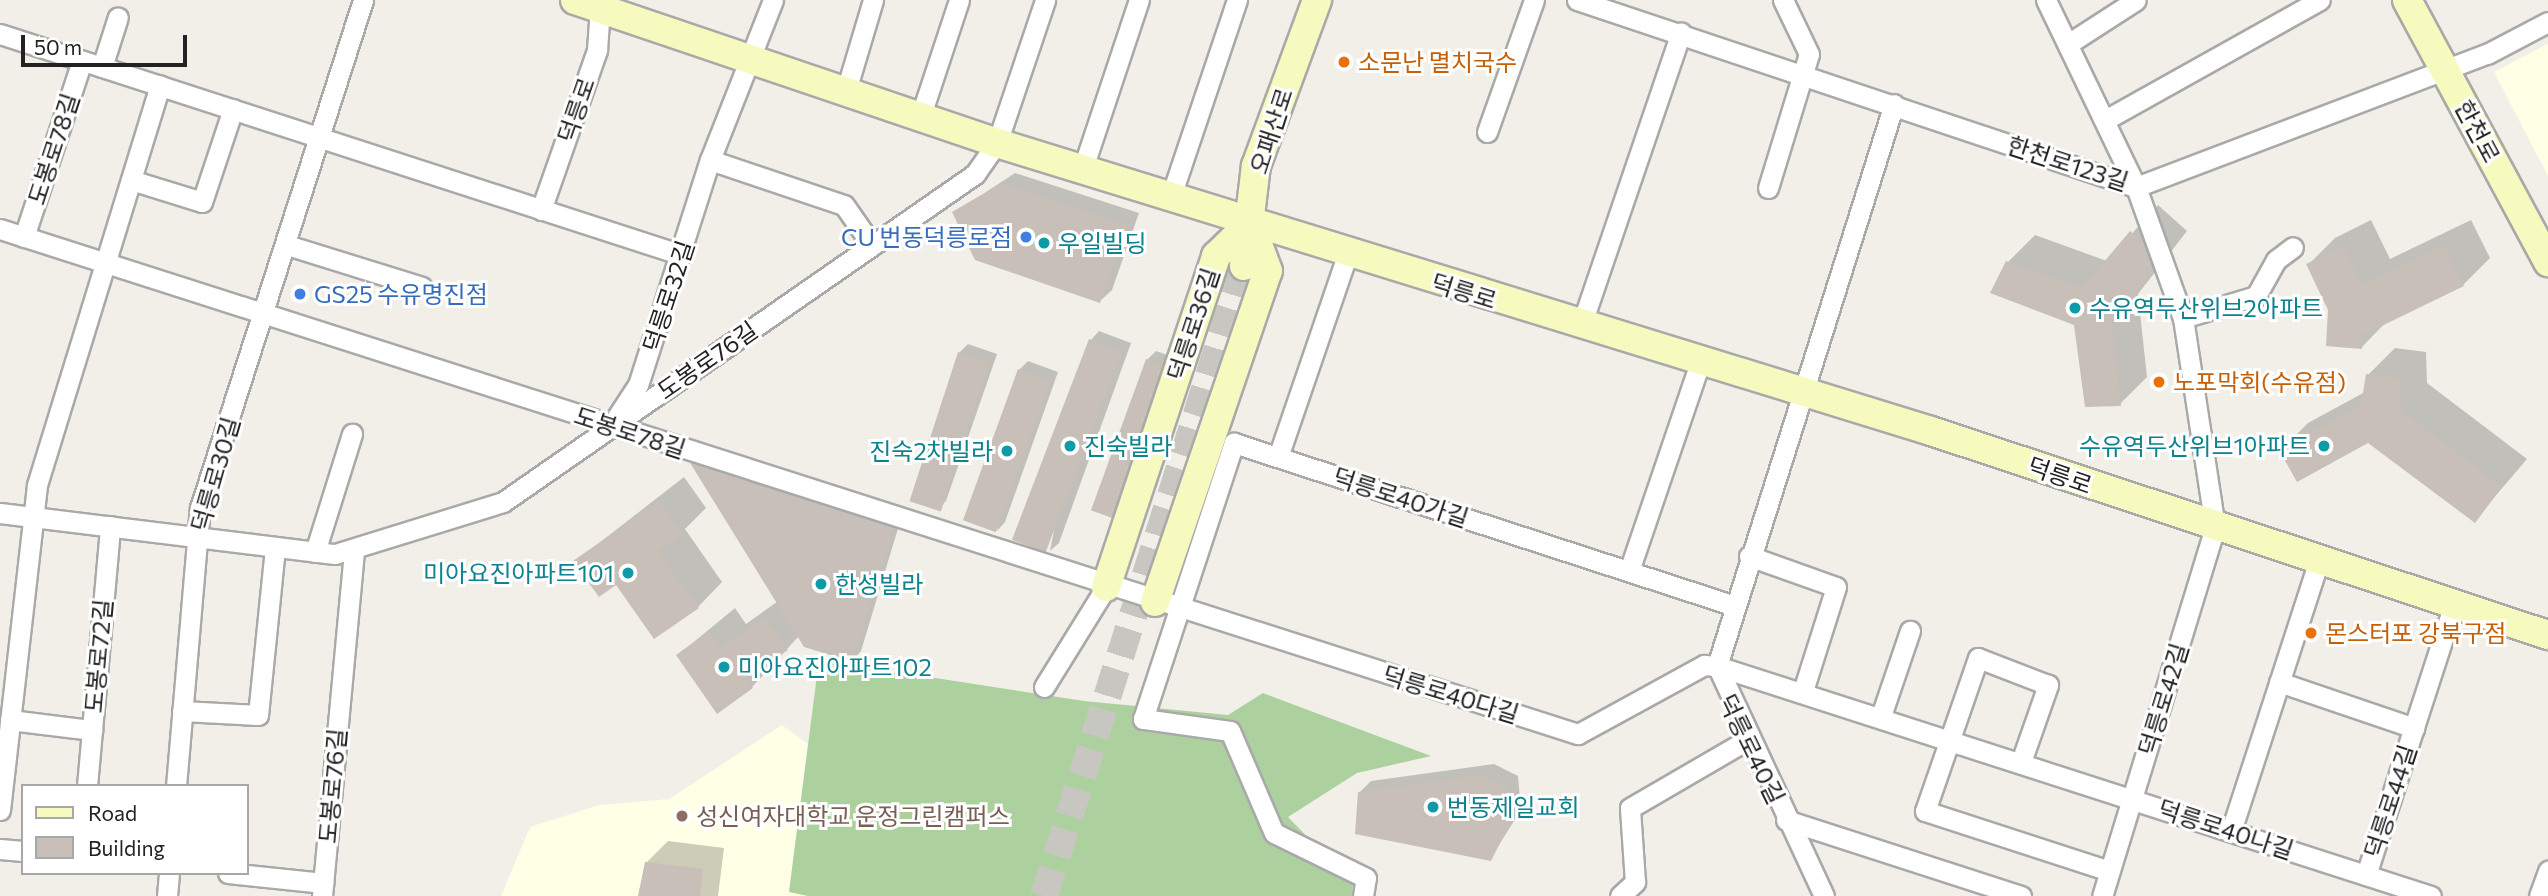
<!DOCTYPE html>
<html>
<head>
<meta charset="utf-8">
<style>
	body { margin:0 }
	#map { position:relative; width:2548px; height:896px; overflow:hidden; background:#f2efe9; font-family:Commissioner,"Noto Sans KR",sans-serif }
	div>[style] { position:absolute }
	.education>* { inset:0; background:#ffffe5 }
	.forest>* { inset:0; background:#add19e }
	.shadow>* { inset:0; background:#0003 }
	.building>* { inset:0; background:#c7bfb8; transform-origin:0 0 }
	.secondary-tunnel>* { height:28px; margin-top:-14px; transform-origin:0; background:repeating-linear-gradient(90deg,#c8c6c1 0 28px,transparent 0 42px) }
	.roads { filter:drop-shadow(2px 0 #a9a9a9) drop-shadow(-2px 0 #a9a9a9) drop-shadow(0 2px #a9a9a9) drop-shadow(0 -2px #a9a9a9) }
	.street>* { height:19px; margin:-9.5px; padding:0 9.5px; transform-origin:9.5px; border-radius:9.5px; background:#fff }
	.secondary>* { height:28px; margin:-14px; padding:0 14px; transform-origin:14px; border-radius:14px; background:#f7fabf }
	.dots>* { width:19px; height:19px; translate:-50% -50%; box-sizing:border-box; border:4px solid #fff; border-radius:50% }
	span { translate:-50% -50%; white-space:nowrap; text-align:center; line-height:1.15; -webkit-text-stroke:6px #fff; paint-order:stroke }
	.food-label { font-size:24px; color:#c56008 }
	.left { translate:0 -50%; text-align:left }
	.street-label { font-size:24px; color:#222 }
	.shop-label { font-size:24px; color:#366cbe }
	.right { translate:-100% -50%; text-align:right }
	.culture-label { font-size:24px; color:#0d838f }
	.education-label { font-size:24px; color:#785e54 }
	.legend { position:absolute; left:21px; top:784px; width:228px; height:91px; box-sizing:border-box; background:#fff; border:2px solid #a7a7a7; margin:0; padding:9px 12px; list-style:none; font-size:21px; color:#222 }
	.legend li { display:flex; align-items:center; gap:14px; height:35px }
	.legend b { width:35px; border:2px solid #a7a7a7 }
	.scale { position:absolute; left:21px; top:35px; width:166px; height:32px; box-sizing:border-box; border:4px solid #222; border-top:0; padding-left:9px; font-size:21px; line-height:24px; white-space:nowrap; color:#222; -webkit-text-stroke:5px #fff; paint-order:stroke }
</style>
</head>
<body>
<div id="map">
	<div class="education">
		<i style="clip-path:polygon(2548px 44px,2548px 176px,2494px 72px)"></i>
		<i style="clip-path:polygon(782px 725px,808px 744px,789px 891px,808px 896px,501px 896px,530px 827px,599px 805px,669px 799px)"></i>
	</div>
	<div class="forest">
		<i style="clip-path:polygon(819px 660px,1084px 701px,1228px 715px,1263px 693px,1431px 756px,1357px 773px,1288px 817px,1353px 884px,1352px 896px,808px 896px,789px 892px)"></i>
	</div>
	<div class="shadow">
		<i style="clip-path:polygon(1015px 173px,1139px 213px,1112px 290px,1100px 301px,954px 213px)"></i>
		<i style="clip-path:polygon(2158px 205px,2187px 231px,2138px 294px,2147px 377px,2120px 404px,2075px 324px,2008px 262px,2035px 235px,2107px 261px)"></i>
		<i style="clip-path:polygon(2371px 220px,2390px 259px,2471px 220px,2490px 258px,2463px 285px,2387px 321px,2362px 347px,2330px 310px,2308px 265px,2335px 238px)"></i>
		<i style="clip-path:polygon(1099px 331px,1131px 343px,1059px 543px,1050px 551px,1091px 340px)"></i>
		<i style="clip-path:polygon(968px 344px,997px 354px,946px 501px,937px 509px,959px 353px)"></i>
		<i style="clip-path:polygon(2395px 348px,2426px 352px,2427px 383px,2527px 459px,2474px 521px,2368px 441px,2281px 450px,2308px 423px,2365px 392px,2368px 375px)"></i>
		<i style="clip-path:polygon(1156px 351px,1184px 361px,1094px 510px,1147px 360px)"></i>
		<i style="clip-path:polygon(1028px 361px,1058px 372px,1005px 522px,997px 531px,1019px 370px)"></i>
		<i style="clip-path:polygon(684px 477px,706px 508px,685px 529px,722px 582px,698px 607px,576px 561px)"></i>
		<i style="clip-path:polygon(903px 512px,861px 651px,853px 660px,799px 636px,752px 687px,678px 655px,735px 608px,746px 624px)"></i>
		<i style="clip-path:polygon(1494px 764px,1518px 776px,1521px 810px,1490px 859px,1359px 793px,1371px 781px)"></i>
		<i style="clip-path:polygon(668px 841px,724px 848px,718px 896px,640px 896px,646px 863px)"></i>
	</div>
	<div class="building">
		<i style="clip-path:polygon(1002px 183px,1128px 225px,1100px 303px,975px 260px,952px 212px)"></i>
		<i style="clip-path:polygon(2130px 231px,2162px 258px,2112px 322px,2121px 406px,2085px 407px,2074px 325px,1990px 293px,2006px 261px,2082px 288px)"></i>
		<i style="clip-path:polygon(2444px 245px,2464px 286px,2363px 335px,2362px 349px,2326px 346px,2328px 310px,2306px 264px,2344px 246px,2363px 284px)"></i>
		<i style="left:1089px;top:339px;width:36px;height:215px;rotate:21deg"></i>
		<i style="left:958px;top:352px;width:33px;height:157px;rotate:18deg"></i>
		<i style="left:1146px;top:359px;width:32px;height:161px;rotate:20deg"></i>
		<i style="left:1018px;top:369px;width:35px;height:161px;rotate:20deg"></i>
		<i style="clip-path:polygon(2366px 374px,2400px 378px,2401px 410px,2502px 487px,2475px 523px,2368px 443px,2297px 482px,2279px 450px,2361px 405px)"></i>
		<i style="clip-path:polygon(687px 458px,896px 521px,853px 662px,804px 647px)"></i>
		<i style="clip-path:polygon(659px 501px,682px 534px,658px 551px,699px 608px,654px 639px,616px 585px,599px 597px,573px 561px)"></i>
		<i style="clip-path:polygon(764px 617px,788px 650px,746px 679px,753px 688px,717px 714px,676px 655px,709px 631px,721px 647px)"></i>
		<i style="clip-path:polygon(1481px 775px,1507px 787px,1510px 823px,1491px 861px,1355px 834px,1358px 792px)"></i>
		<i style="clip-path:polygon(645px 862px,703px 869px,700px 896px,638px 896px)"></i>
	</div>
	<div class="secondary-tunnel">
		<i style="left:1044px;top:896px;width:661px;rotate:-72.39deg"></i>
	</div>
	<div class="roads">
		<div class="street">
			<i style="left:1577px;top:0;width:589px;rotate:18.5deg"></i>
			<i style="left:2136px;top:187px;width:375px;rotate:-20.8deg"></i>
			<i style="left:2487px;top:54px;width:69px;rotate:-27.7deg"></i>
			<i style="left:2046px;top:0;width:208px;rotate:64.3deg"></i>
			<i style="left:2136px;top:187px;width:139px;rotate:70.3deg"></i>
			<i style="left:2183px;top:318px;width:211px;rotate:81.3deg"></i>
			<i style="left:2215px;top:527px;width:386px;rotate:107deg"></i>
			<i style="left:0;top:34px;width:717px;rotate:17.95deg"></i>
			<i style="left:2071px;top:42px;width:77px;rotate:-32.9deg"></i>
			<i style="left:102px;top:67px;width:52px;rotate:-72.3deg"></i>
			<i style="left:845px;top:94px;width:98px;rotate:-73.4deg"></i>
			<i style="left:920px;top:118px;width:124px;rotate:-71.7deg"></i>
			<i style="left:2105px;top:120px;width:246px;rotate:-29.2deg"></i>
			<i style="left:1487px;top:132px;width:140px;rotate:-70.4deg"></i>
			<i style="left:710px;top:160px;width:141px;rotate:18.6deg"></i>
			<i style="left:844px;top:205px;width:49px;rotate:55deg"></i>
			<i style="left:1083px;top:168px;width:177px;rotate:-71.6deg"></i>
			<i style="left:131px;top:180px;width:74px;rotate:17.2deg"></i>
			<i style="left:202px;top:202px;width:98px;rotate:-71.6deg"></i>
			<i style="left:1768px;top:188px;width:140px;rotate:-73deg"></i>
			<i style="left:1809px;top:54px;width:60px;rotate:-115.7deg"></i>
			<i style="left:1171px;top:196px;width:207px;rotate:-71.4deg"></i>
			<i style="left:541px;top:210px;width:170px;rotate:-70.7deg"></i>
			<i style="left:597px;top:50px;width:43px;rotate:-86deg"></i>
			<i style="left:0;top:229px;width:1657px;rotate:17.75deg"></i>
			<i style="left:1578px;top:734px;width:144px;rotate:-28.7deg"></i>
			<i style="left:1704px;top:665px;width:13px;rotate:4deg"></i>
			<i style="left:1717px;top:666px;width:750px;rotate:17.86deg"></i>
			<i style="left:24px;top:237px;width:185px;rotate:-71.8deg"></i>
			<i style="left:287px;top:245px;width:141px;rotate:17.3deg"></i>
			<i style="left:2183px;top:318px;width:76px;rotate:-16.8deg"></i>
			<i style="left:2256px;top:296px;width:41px;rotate:-60.9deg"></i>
			<i style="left:2276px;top:260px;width:21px;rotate:-37deg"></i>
			<i style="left:1581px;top:326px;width:310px;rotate:-71.2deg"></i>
			<i style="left:617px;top:417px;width:38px;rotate:-57deg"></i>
			<i style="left:638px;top:385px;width:236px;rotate:-72.3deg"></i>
			<i style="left:710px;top:160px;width:172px;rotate:-68.5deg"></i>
			<i style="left:1278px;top:457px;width:213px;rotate:-71.1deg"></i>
			<i style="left:0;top:513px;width:337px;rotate:7deg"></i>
			<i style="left:335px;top:554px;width:176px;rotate:-17.2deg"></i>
			<i style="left:503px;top:502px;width:575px;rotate:-34.8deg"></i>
			<i style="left:975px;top:174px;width:38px;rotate:-55deg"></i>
			<i style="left:997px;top:143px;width:151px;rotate:-71.4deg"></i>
			<i style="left:315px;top:552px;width:124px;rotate:-72.6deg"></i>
			<i style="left:1749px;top:556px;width:92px;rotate:19.6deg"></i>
			<i style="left:1836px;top:587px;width:109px;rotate:107.6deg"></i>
			<i style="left:1629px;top:571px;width:220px;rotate:-71.2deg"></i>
			<i style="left:2279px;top:682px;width:143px;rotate:18.8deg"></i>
			<i style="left:1044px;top:687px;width:118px;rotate:-58.2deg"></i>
			<i style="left:182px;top:711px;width:76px;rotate:3deg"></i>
			<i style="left:258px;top:715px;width:169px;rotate:-84.2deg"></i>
			<i style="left:1881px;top:716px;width:90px;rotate:-71.2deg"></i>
			<i style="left:10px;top:720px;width:83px;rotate:7deg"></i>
			<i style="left:2021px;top:762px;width:82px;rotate:-70.7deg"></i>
			<i style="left:2048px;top:685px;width:75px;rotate:-158.9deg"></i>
			<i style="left:1978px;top:658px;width:162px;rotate:109.1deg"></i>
			<i style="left:1925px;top:811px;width:194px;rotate:18deg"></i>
			<i style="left:87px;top:786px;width:261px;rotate:-84.9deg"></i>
			<i style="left:176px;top:786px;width:279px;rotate:-85.1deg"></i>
			<i style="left:200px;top:508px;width:534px;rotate:-72.21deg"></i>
			<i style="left:0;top:810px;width:327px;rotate:-83.5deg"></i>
			<i style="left:37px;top:485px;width:418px;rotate:-72.9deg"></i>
			<i style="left:1786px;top:820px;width:247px;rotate:17.9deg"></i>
			<i style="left:2231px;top:831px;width:282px;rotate:-72deg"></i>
			<i style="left:0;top:849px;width:23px;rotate:5deg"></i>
			<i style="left:228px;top:873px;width:96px;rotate:6deg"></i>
			<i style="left:2366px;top:875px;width:285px;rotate:-72deg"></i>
			<i style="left:167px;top:896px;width:23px;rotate:-85deg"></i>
			<i style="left:322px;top:896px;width:346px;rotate:-84.7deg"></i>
			<i style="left:1363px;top:896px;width:18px;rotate:-81deg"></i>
			<i style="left:1366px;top:878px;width:102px;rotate:-153.9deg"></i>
			<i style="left:1274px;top:833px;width:111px;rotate:-113.3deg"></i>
			<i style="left:1230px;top:731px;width:88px;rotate:-172.1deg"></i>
			<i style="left:1143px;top:719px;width:291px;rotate:-71.8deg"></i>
			<i style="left:1234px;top:443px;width:527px;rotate:18.02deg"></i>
			<i style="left:1620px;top:896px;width:21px;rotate:-43deg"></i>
			<i style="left:1635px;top:882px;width:74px;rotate:-93.9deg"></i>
			<i style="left:1630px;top:808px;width:135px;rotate:-30.2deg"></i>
			<i style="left:1824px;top:896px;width:254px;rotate:-114.9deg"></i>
			<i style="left:1717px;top:666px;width:589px;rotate:-72.52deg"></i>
			<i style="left:2539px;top:896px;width:27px;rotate:-70deg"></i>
		</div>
		<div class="secondary">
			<i style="left:575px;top:0;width:446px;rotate:18.7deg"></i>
			<i style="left:997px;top:143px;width:977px;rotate:17.14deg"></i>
			<i style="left:1931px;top:431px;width:650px;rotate:18.3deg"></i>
			<i style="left:2407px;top:0;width:298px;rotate:61.7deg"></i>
			<i style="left:1244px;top:266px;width:101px;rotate:-83.2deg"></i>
			<i style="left:1256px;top:166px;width:177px;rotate:-69.8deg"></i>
			<i style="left:1106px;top:587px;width:349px;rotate:-71.6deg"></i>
			<i style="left:1216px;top:256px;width:47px;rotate:-44.1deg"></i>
			<i style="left:1155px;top:602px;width:350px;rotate:-71.2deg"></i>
			<i style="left:1268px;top:271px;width:51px;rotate:-110.6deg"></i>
		</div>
	</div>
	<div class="dots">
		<i style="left:1344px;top:62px;background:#e8710a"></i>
		<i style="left:1026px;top:237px;background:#3f7fe0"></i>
		<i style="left:1044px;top:243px;background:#0f9aa8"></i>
		<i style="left:300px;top:294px;background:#3f7fe0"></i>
		<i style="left:2075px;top:308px;background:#0f9aa8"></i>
		<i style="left:2159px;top:382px;background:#e8710a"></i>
		<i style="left:1070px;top:446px;background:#0f9aa8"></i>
		<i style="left:2324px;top:446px;background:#0f9aa8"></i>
		<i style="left:1007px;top:451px;background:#0f9aa8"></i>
		<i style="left:628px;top:573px;background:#0f9aa8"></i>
		<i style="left:821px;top:584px;background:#0f9aa8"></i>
		<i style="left:2311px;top:633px;background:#e8710a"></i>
		<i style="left:724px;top:667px;background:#0f9aa8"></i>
		<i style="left:1433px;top:807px;background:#0f9aa8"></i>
		<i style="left:682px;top:816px;background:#8d6e63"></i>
	</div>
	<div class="food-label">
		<span class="left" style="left:1358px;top:62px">소문난 멸치국수</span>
		<span class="left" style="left:2173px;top:382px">노포막회(수유점)</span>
		<span class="left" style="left:2325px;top:633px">몬스터포 강북구점</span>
	</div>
	<div class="street-label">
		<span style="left:576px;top:110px;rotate:-71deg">덕릉로</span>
		<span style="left:1271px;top:131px;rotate:-72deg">오패산로</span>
		<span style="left:2478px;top:131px;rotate:62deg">한천로</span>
		<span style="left:53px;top:149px;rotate:-72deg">도봉로78길</span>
		<span style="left:2068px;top:163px;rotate:18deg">한천로123길</span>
		<span style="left:1464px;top:291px;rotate:17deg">덕릉로</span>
		<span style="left:668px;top:296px;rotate:-72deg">덕릉로32길</span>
		<span style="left:1193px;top:324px;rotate:-72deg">덕릉로36길</span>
		<span style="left:707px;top:360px;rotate:-35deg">도봉로76길</span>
		<span style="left:630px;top:432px;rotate:18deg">도봉로78길</span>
		<span style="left:215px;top:474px;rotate:-74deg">덕릉로30길</span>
		<span style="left:2060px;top:475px;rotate:19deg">덕릉로</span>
		<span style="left:1401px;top:497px;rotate:18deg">덕릉로40가길</span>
		<span style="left:98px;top:656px;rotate:-85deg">도봉로72길</span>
		<span style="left:1451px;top:694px;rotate:17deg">덕릉로40다길</span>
		<span style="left:2163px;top:699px;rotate:-73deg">덕릉로42길</span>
		<span style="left:1752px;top:749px;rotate:64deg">덕릉로40길</span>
		<span style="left:332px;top:786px;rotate:-85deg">도봉로76길</span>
		<span style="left:2390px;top:801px;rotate:-72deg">덕릉로44길</span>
		<span style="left:2226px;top:829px;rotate:18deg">덕릉로40나길</span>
	</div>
	<div class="shop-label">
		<span class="right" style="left:1012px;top:237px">CU 번동덕릉로점</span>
		<span class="left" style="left:314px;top:294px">GS25 수유명진점</span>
	</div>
	<div class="culture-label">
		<span class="left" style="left:1058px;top:243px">우일빌딩</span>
		<span class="left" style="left:2089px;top:308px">수유역두산위브2아파트</span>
		<span class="left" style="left:1084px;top:446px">진숙빌라</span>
		<span class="right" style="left:2310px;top:446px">수유역두산위브1아파트</span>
		<span class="right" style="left:993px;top:451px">진숙2차빌라</span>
		<span class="right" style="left:614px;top:573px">미아요진아파트101</span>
		<span class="left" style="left:835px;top:584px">한성빌라</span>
		<span class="left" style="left:738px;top:667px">미아요진아파트102</span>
		<span class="left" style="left:1447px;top:807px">번동제일교회</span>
	</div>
	<div class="education-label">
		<span class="left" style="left:696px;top:816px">성신여자대학교 운정그린캠퍼스</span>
	</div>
	<ul class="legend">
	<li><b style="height:9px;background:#f7fabf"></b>Road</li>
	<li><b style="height:19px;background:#c7bfb8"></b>Building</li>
	</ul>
	<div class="scale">50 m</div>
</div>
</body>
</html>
